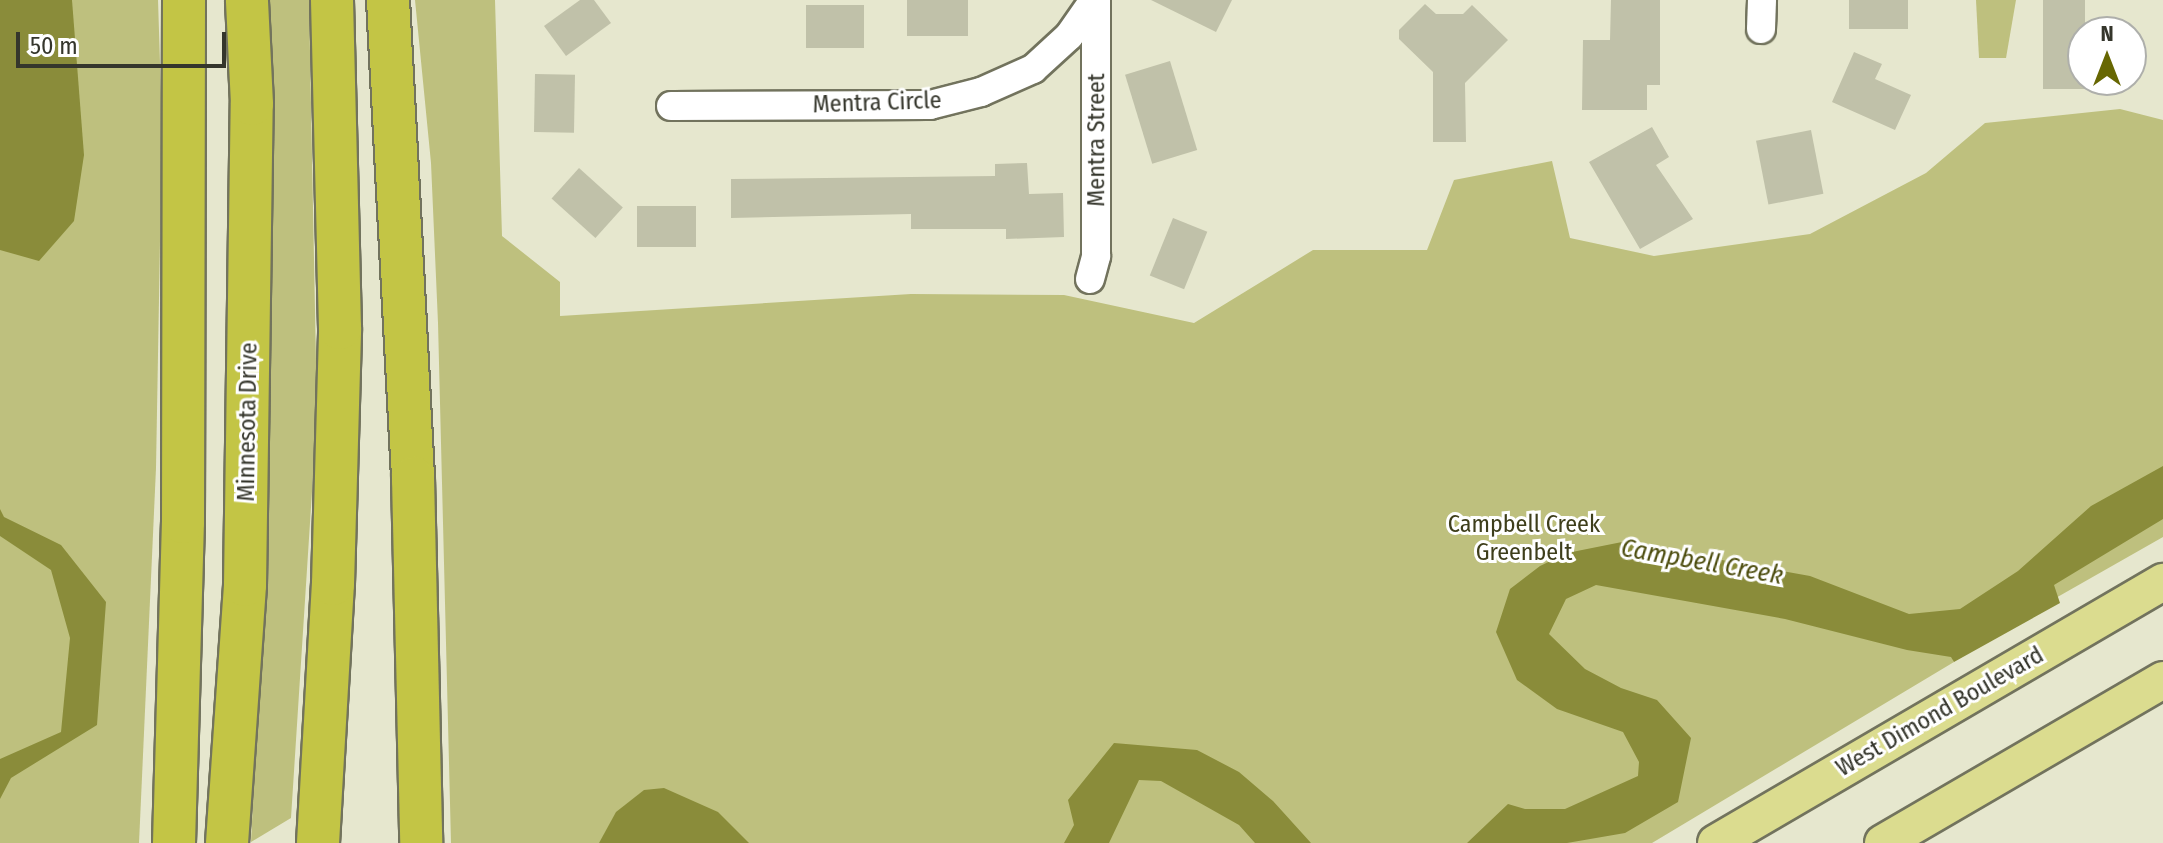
<!DOCTYPE html>
<html>
<head>
<meta charset="utf-8">
<style>
	body { margin:0 }
	#map { position:relative; width:2163px; height:843px; overflow:hidden; background:#e6e7ce; font-family:"Fira Sans Condensed",sans-serif }
	div>[style] { position:absolute }
	.green>* { inset:0; background:#bec07e }
	.water>* { inset:0; background:#8a8c3a }
	.building>* { inset:0; background:#c0c1a9; transform-origin:0 0 }
	.roads { filter:drop-shadow(2px 0 #72735d) drop-shadow(-2px 0 #72735d) drop-shadow(0 2px #72735d) drop-shadow(0 -2px #72735d) }
	.minor>* { height:28px; margin:-14px; padding:0 14px; transform-origin:14px; border-radius:14px; background:#fff }
	.major>* { height:36px; margin:-18px; padding:0 18px; transform-origin:18px; border-radius:18px; background:#dbdc8f }
	.highway>* { height:42px; margin:-21px; padding:0 21px; transform-origin:21px; border-radius:21px; background:#c3c545 }
	span { translate:-50% -50%; white-space:nowrap; text-align:center; line-height:1.15; -webkit-text-stroke:6px #fff; paint-order:stroke }
	.street-label { font-size:24px; color:#35362c }
	.park-label { font-size:24px; color:#3e3e1b }
	.water-label { font-size:26px; color:#4e4e10; font-style:italic }
	.north { position:absolute; left:2067px; top:16px; width:80px; height:80px; box-sizing:border-box; background:#fff; border:2px solid #aeafab; border-radius:50%; rotate:0deg; font-size:22px; font-weight:700; line-height:32px; text-align:center; color:#35362c }
	.north::after { content:''; display:block; margin:auto; width:28px; height:36px; background:#676702; clip-path:polygon(50% 0,100% 100%,50% 72%,0 100%) }
	.scale { position:absolute; left:16px; top:32px; width:210px; height:36px; box-sizing:border-box; border:4px solid #35362c; border-top:0; padding-left:10px; font-size:24px; line-height:28px; white-space:nowrap; color:#35362c; -webkit-text-stroke:6px #fff; paint-order:stroke }
</style>
</head>
<body>
<div id="map">
	<div class="green">
		<i style="clip-path:polygon(0 0,158px 0,162px 128px,156px 468px,139px 843px,0 843px)"></i>
		<i style="clip-path:polygon(265px 0,309px 0,317px 414px,291px 818px,251px 842px,269px 475px,273px 145px)"></i>
		<i style="clip-path:polygon(415px 0,495px 0,502px 236px,560px 282px,560px 316px,911px 294px,1064px 295px,1194px 323px,1313px 250px,1427px 250px,1454px 180px,1552px 161px,1570px 238px,1654px 256px,1810px 234px,1926px 173px,1985px 123px,2120px 109px,2163px 120px,2163px 537px,1952px 657px,1954px 662px,1652px 843px,451px 843px,438px 323px,431px 163px)"></i>
		<i style="clip-path:polygon(1976px 0,2016px 0,2006px 58px,1979px 58px)"></i>
	</div>
	<div class="water">
		<i style="clip-path:polygon(0 0,72px 0,84px 155px,74px 221px,39px 261px,0 250px)"></i>
		<i style="clip-path:polygon(2163px 466px,2163px 519px,2054px 585px,2060px 603px,1954px 662px,1951px 657px,1907px 650px,1785px 619px,1596px 585px,1566px 599px,1549px 634px,1585px 669px,1621px 688px,1657px 700px,1691px 738px,1678px 802px,1625px 833px,1567px 843px,1467px 843px,1508px 804px,1525px 809px,1565px 809px,1638px 776px,1639px 762px,1623px 732px,1557px 709px,1517px 680px,1496px 632px,1510px 589px,1540px 566px,1567px 553px,1622px 542px,1810px 576px,1909px 614px,1960px 609px,2018px 571px,2091px 506px)"></i>
		<i style="clip-path:polygon(0 509px,4px 517px,61px 545px,106px 602px,97px 725px,11px 778px,0 799px,0 759px,61px 732px,70px 638px,51px 570px,0 536px)"></i>
		<i style="clip-path:polygon(1114px 743px,1197px 750px,1239px 772px,1273px 801px,1311px 843px,1255px 843px,1239px 825px,1161px 781px,1139px 780px,1109px 843px,1064px 843px,1074px 825px,1068px 800px)"></i>
		<i style="clip-path:polygon(664px 788px,718px 812px,749px 843px,599px 843px,616px 812px,644px 790px)"></i>
	</div>
	<div class="building">
		<i style="clip-path:polygon(580px 0,594px 0,611px 23px,566px 56px,544px 26px)"></i>
		<i style="left:907px;top:0;width:61px;height:36px"></i>
		<i style="clip-path:polygon(1151px 0,1232px 0,1216px 32px)"></i>
		<i style="clip-path:polygon(1611px 0,1660px 0,1660px 85px,1647px 85px,1647px 110px,1582px 110px,1583px 40px,1610px 40px)"></i>
		<i style="left:1849px;top:0;width:59px;height:29px"></i>
		<i style="left:2043px;top:0;width:42px;height:89px"></i>
		<i style="clip-path:polygon(1425px 4px,1436px 14px,1463px 14px,1472px 5px,1508px 40px,1465px 83px,1466px 142px,1433px 142px,1433px 72px,1399px 39px,1399px 30px)"></i>
		<i style="left:806px;top:5px;width:58px;height:43px"></i>
		<i style="clip-path:polygon(1854px 52px,1882px 64px,1875px 79px,1911px 95px,1895px 130px,1832px 102px)"></i>
		<i style="left:1170px;top:61px;width:93px;height:47px;rotate:73deg"></i>
		<i style="left:535px;top:74px;width:40px;height:58px;rotate:1deg"></i>
		<i style="clip-path:polygon(1652px 127px,1669px 157px,1656px 165px,1693px 219px,1640px 249px,1589px 162px)"></i>
		<i style="left:1811px;top:130px;width:65px;height:56px;rotate:79deg"></i>
		<i style="clip-path:polygon(1027px 163px,1029px 194px,1063px 193px,1064px 237px,1006px 239px,1006px 229px,911px 229px,911px 214px,731px 218px,731px 179px,995px 176px,995px 164px)"></i>
		<i style="left:579px;top:168px;width:59px;height:41px;rotate:42deg"></i>
		<i style="left:637px;top:206px;width:59px;height:41px"></i>
		<i style="left:1173px;top:218px;width:37px;height:62px;rotate:22deg"></i>
	</div>
	<div class="roads">
		<div class="minor">
			<i style="left:1761px;top:29px;width:29px;rotate:-88deg"></i>
			<i style="left:671px;top:106px;width:259px;rotate:-0.2deg"></i>
			<i style="left:930px;top:105px;width:53px;rotate:-14.3deg"></i>
			<i style="left:981px;top:92px;width:57px;rotate:-23.9deg"></i>
			<i style="left:1033px;top:69px;width:49px;rotate:-42.5deg"></i>
			<i style="left:1069px;top:36px;width:44px;rotate:-55.2deg"></i>
			<i style="left:1090px;top:279px;width:24px;rotate:-75deg"></i>
			<i style="left:1096px;top:256px;width:256px;rotate:-90deg"></i>
		</div>
		<div class="major">
			<i style="left:1716px;top:843px;width:518px;rotate:-30.28deg"></i>
			<i style="left:1883px;top:843px;width:324px;rotate:-30.2deg"></i>
		</div>
		<div class="highway">
			<i style="left:388px;top:0;width:479px;rotate:87deg"></i>
			<i style="left:413px;top:478px;width:365px;rotate:88.7deg"></i>
			<i style="left:174px;top:843px;width:321px;rotate:-88.4deg"></i>
			<i style="left:183px;top:522px;width:522px;rotate:-89.89deg"></i>
			<i style="left:227px;top:843px;width:259px;rotate:-86deg"></i>
			<i style="left:245px;top:585px;width:481px;rotate:-89.2deg"></i>
			<i style="left:252px;top:104px;width:104px;rotate:-92.8deg"></i>
			<i style="left:318px;top:843px;width:259px;rotate:-86.7deg"></i>
			<i style="left:333px;top:584px;width:256px;rotate:-88.4deg"></i>
			<i style="left:340px;top:328px;width:328px;rotate:-91.4deg"></i>
		</div>
	</div>
	<div class="street-label">
		<span style="left:877px;top:103px;rotate:-2deg">Mentra Circle</span>
		<span style="left:1097px;top:140px;rotate:-90deg">Mentra Street</span>
		<span style="left:248px;top:422px;rotate:-89deg">Minnesota Drive</span>
		<span style="left:1940px;top:712px;rotate:-30deg">West Dimond Boulevard</span>
	</div>
	<div class="park-label">
		<span style="left:1524px;top:539px">Campbell Creek<br>Greenbelt</span>
	</div>
	<div class="water-label">
		<span style="left:1702px;top:562px;rotate:10deg">Campbell Creek</span>
	</div>
	<div class="north">N</div>
	<div class="scale">50 m</div>
</div>
</body>
</html>
